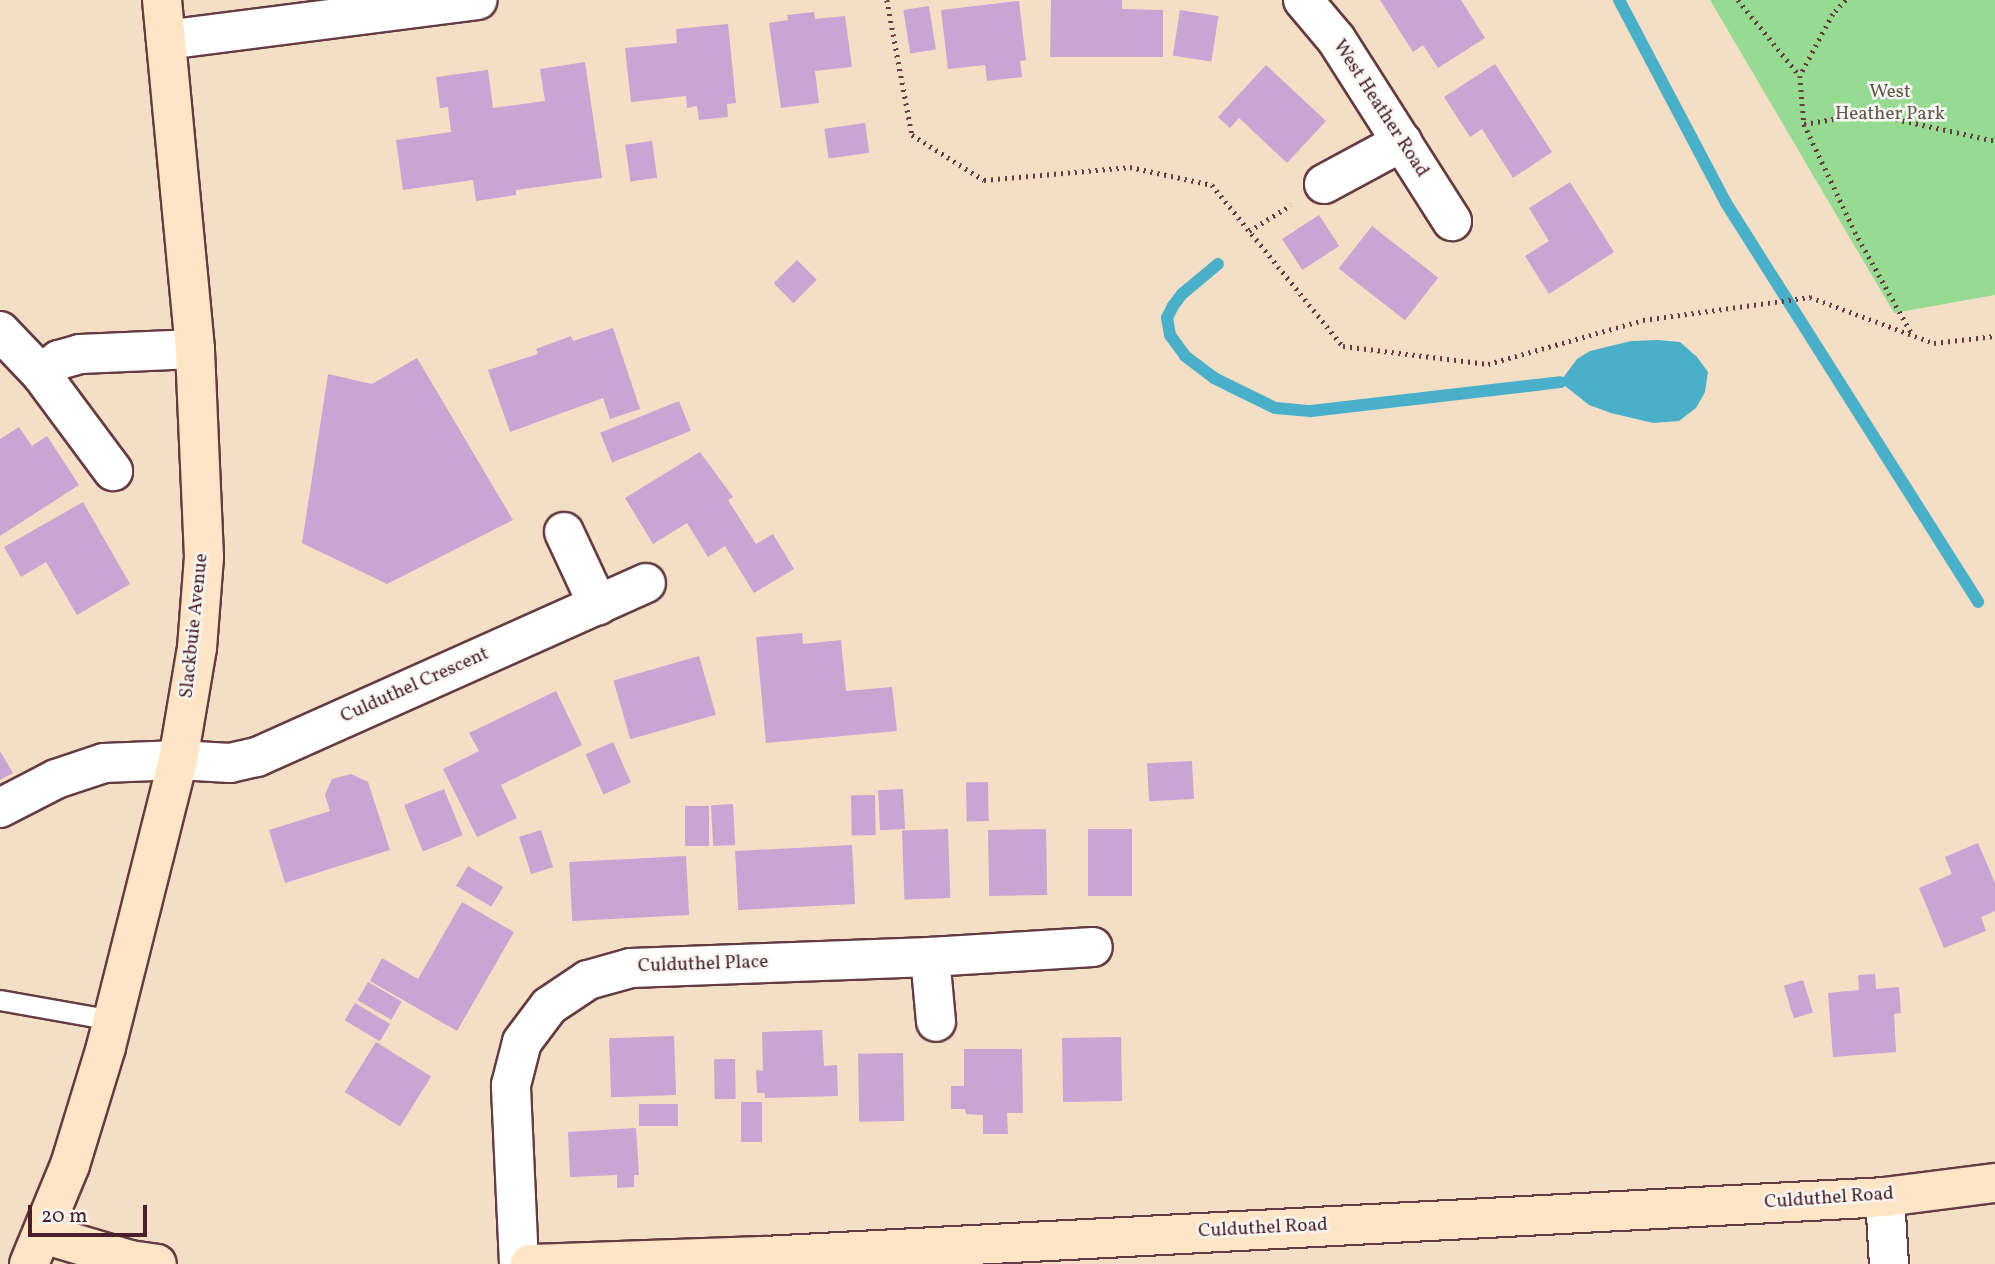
<!DOCTYPE html>
<html>
<head>
<meta charset="utf-8">
<style>
	body { margin:0 }
	#map { position:relative; width:1995px; height:1264px; overflow:hidden; background:#f4dfc6; font-family:Vollkorn,serif }
	div>[style] { position:absolute }
	.green>* { inset:0; background:#97db92 }
	.water>* { inset:0; background:#4ab0c9 }
	.stream>* { height:12px; margin:-6px; padding:0 6px; transform-origin:6px; border-radius:6px; background:#4ab0c9 }
	.building>* { inset:0; background:#c8a5d3; transform-origin:0 0 }
	.path>* { height:4.5px; margin-top:-2.25px; transform-origin:0; background:repeating-linear-gradient(90deg,#643c42 0 2px,transparent 0 7px) }
	.roads { filter:drop-shadow(2px 0 #643c42) drop-shadow(-2px 0 #643c42) drop-shadow(0 2px #643c42) drop-shadow(0 -2px #643c42) }
	.lane>* { height:19px; margin:-9.5px; padding:0 9.5px; transform-origin:9.5px; border-radius:9.5px; background:#fff }
	.street>* { height:38px; margin:-19px; padding:0 19px; transform-origin:19px; border-radius:19px; background:#fff }
	.secondary>* { height:38px; margin:-19px; padding:0 19px; transform-origin:19px; border-radius:19px; background:#fee5c5 }
	span { translate:-50% -50%; white-space:nowrap; text-align:center; line-height:1.15; -webkit-text-stroke:5px #f6f6f2; paint-order:stroke }
	.park-label { font-size:19px; color:#61574a }
	.street-label { font-size:19px; color:#4a1f2b }
	.scale { position:absolute; left:28px; top:1205px; width:119px; height:32px; box-sizing:border-box; border:4px solid #4a1f2b; border-top:0; padding-left:9px; font-size:21px; line-height:24px; white-space:nowrap; color:#4a1f2b; -webkit-text-stroke:5px #f6f6f2; paint-order:stroke }
</style>
</head>
<body>
<div id="map">
	<div class="green">
		<i style="clip-path:polygon(1710px 0,1995px 0,1995px 295px,1894px 313px)"></i>
	</div>
	<div class="water">
		<i style="clip-path:polygon(1658px 340px,1680px 342px,1697px 357px,1708px 372px,1705px 392px,1696px 408px,1679px 421px,1653px 423px,1611px 413px,1589px 405px,1560px 382px,1577px 359px,1590px 351px,1631px 341px)"></i>
	</div>
	<div class="stream">
		<i style="left:1619px;top:0;width:229px;rotate:62.2deg"></i>
		<i style="left:1726px;top:203px;width:472px;rotate:57.7deg"></i>
		<i style="left:1218px;top:264px;width:47px;rotate:140.2deg"></i>
		<i style="left:1182px;top:294px;width:15px;rotate:127deg"></i>
		<i style="left:1173px;top:306px;width:13px;rotate:117deg"></i>
		<i style="left:1167px;top:318px;width:17px;rotate:80deg"></i>
		<i style="left:1170px;top:335px;width:26px;rotate:54deg"></i>
		<i style="left:1185px;top:356px;width:36px;rotate:37deg"></i>
		<i style="left:1214px;top:378px;width:68px;rotate:26.2deg"></i>
		<i style="left:1275px;top:408px;width:36px;rotate:5deg"></i>
		<i style="left:1311px;top:411px;width:251px;rotate:-6.6deg"></i>
	</div>
	<div class="building">
		<i style="clip-path:polygon(1051px 0,1122px 0,1122px 9px,1163px 10px,1163px 57px,1050px 57px)"></i>
		<i style="clip-path:polygon(1380px 0,1461px 0,1485px 38px,1438px 68px,1423px 45px,1413px 52px)"></i>
		<i style="clip-path:polygon(1019px 1px,1026px 60px,1020px 61px,1022px 77px,987px 81px,985px 65px,948px 69px,941px 10px)"></i>
		<i style="left:929px;top:6px;width:44px;height:26px;rotate:81deg"></i>
		<i style="left:1180px;top:10px;width:39px;height:46px;rotate:9deg"></i>
		<i style="clip-path:polygon(814px 12px,815px 19px,845px 16px,852px 67px,815px 71px,819px 103px,781px 108px,769px 23px,788px 20px,787px 15px)"></i>
		<i style="clip-path:polygon(728px 24px,736px 103px,727px 104px,728px 117px,699px 120px,697px 106px,687px 108px,686px 96px,631px 102px,625px 48px,677px 43px,676px 29px)"></i>
		<i style="clip-path:polygon(585px 62px,602px 178px,516px 190px,516px 195px,476px 201px,473px 180px,403px 190px,396px 140px,451px 132px,448px 107px,440px 108px,436px 77px,488px 70px,493px 108px,545px 101px,540px 69px)"></i>
		<i style="clip-path:polygon(1495px 64px,1552px 152px,1513px 178px,1482px 129px,1470px 137px,1444px 97px)"></i>
		<i style="clip-path:polygon(1266px 65px,1326px 121px,1287px 163px,1239px 118px,1230px 128px,1218px 117px)"></i>
		<i style="left:865px;top:123px;width:30px;height:41px;rotate:82deg"></i>
		<i style="left:652px;top:141px;width:37px;height:27px;rotate:82deg"></i>
		<i style="clip-path:polygon(1570px 182px,1614px 252px,1549px 294px,1525px 256px,1549px 241px,1529px 208px)"></i>
		<i style="left:1319px;top:215px;width:37px;height:44px;rotate:57deg"></i>
		<i style="left:1372px;top:226px;width:84px;height:54px;rotate:38deg"></i>
		<i style="left:797px;top:260px;width:28px;height:33px;rotate:45deg"></i>
		<i style="clip-path:polygon(613px 328px,640px 409px,610px 419px,603px 398px,510px 432px,488px 370px,538px 354px,536px 349px,571px 336px,573px 341px)"></i>
		<i style="clip-path:polygon(417px 358px,513px 520px,387px 584px,302px 543px,328px 374px,372px 384px)"></i>
		<i style="left:679px;top:401px;width:32px;height:85px;rotate:68deg"></i>
		<i style="clip-path:polygon(19px 427px,32px 446px,47px 436px,79px 485px,0 536px,0 439px)"></i>
		<i style="clip-path:polygon(700px 452px,733px 497px,728px 500px,756px 544px,773px 534px,794px 569px,754px 593px,725px 546px,708px 557px,687px 523px,653px 544px,625px 498px)"></i>
		<i style="clip-path:polygon(83px 502px,130px 584px,77px 615px,46px 562px,21px 577px,4px 547px)"></i>
		<i style="clip-path:polygon(802px 633px,803px 644px,841px 640px,846px 691px,892px 687px,897px 731px,766px 743px,756px 637px)"></i>
		<i style="left:699px;top:656px;width:61px;height:89px;rotate:74deg"></i>
		<i style="clip-path:polygon(556px 691px,582px 745px,501px 785px,517px 818px,477px 837px,443px 769px,479px 751px,469px 733px)"></i>
		<i style="left:613px;top:742px;width:44px;height:30px;rotate:66deg"></i>
		<i style="clip-path:polygon(0 751px,13px 773px,0 780px)"></i>
		<i style="left:1192px;top:761px;width:38px;height:45px;rotate:87deg"></i>
		<i style="clip-path:polygon(351px 774px,368px 782px,390px 850px,285px 883px,269px 830px,330px 811px,325px 795px,332px 779px)"></i>
		<i style="left:988px;top:782px;width:39px;height:22px;rotate:89deg"></i>
		<i style="left:444px;top:789px;width:50px;height:43px;rotate:68deg"></i>
		<i style="left:903px;top:789px;width:40px;height:25px;rotate:87deg"></i>
		<i style="left:875px;top:795px;width:40px;height:24px;rotate:89deg"></i>
		<i style="left:733px;top:804px;width:41px;height:22px;rotate:87deg"></i>
		<i style="left:685px;top:806px;width:24px;height:40px"></i>
		<i style="left:948px;top:829px;width:69px;height:46px;rotate:88deg"></i>
		<i style="left:1046px;top:829px;width:66px;height:58px;rotate:89deg"></i>
		<i style="left:1088px;top:829px;width:44px;height:67px"></i>
		<i style="left:541px;top:830px;width:39px;height:23px;rotate:72deg"></i>
		<i style="clip-path:polygon(1978px 843px,1995px 883px,1995px 911px,1981px 917px,1986px 931px,1944px 948px,1919px 888px,1952px 874px,1945px 857px)"></i>
		<i style="left:852px;top:845px;width:59px;height:117px;rotate:87deg"></i>
		<i style="left:686px;top:856px;width:59px;height:117px;rotate:87deg"></i>
		<i style="left:468px;top:866px;width:41px;height:23px;rotate:31deg"></i>
		<i style="clip-path:polygon(462px 902px,514px 932px,457px 1031px,370px 981px,382px 958px,418px 979px)"></i>
		<i style="clip-path:polygon(1875px 974px,1876px 989px,1899px 987px,1901px 1013px,1894px 1014px,1896px 1052px,1833px 1057px,1828px 993px,1859px 990px,1858px 975px)"></i>
		<i style="left:1803px;top:980px;width:34px;height:20px;rotate:73deg"></i>
		<i style="left:368px;top:982px;width:39px;height:21px;rotate:30deg"></i>
		<i style="left:355px;top:1003px;width:41px;height:20px;rotate:31deg"></i>
		<i style="clip-path:polygon(822px 1030px,824px 1066px,837px 1065px,838px 1096px,765px 1098px,765px 1093px,757px 1093px,756px 1070px,763px 1071px,762px 1032px)"></i>
		<i style="left:674px;top:1036px;width:59px;height:65px;rotate:88deg"></i>
		<i style="left:1121px;top:1037px;width:64px;height:59px;rotate:89deg"></i>
		<i style="left:376px;top:1042px;width:65px;height:59px;rotate:32deg"></i>
		<i style="clip-path:polygon(964px 1049px,1022px 1049px,1023px 1113px,1007px 1113px,1008px 1134px,983px 1134px,983px 1115px,966px 1114px,965px 1109px,951px 1109px,951px 1086px,964px 1086px)"></i>
		<i style="left:903px;top:1053px;width:68px;height:45px;rotate:89deg"></i>
		<i style="left:735px;top:1059px;width:40px;height:21px;rotate:89deg"></i>
		<i style="left:741px;top:1102px;width:21px;height:40px"></i>
		<i style="left:678px;top:1104px;width:22px;height:39px;rotate:90deg"></i>
		<i style="clip-path:polygon(636px 1128px,639px 1175px,634px 1175px,634px 1187px,617px 1188px,617px 1175px,570px 1177px,568px 1132px)"></i>
	</div>
	<div class="path">
		<i style="left:887px;top:0;width:137px;rotate:79.5deg"></i>
		<i style="left:912px;top:135px;width:85px;rotate:32deg"></i>
		<i style="left:984px;top:180px;width:147px;rotate:-5.1deg"></i>
		<i style="left:1130px;top:167px;width:84px;rotate:12.4deg"></i>
		<i style="left:1212px;top:185px;width:208px;rotate:50.9deg"></i>
		<i style="left:1343px;top:346px;width:146px;rotate:7.1deg"></i>
		<i style="left:1488px;top:364px;width:161px;rotate:-15.8deg"></i>
		<i style="left:1643px;top:320px;width:169px;rotate:-7.8deg"></i>
		<i style="left:1810px;top:297px;width:132px;rotate:20.4deg"></i>
		<i style="left:1934px;top:343px;width:61px;rotate:-6.5deg"></i>
		<i style="left:1738px;top:0;width:98px;rotate:50.8deg"></i>
		<i style="left:1846px;top:0;width:19px;rotate:133deg"></i>
		<i style="left:1833px;top:14px;width:70px;rotate:118deg"></i>
		<i style="left:1800px;top:76px;width:48px;rotate:85.2deg"></i>
		<i style="left:1804px;top:124px;width:119px;rotate:64.7deg"></i>
		<i style="left:1855px;top:232px;width:117px;rotate:60.8deg"></i>
		<i style="left:1804px;top:124px;width:65px;rotate:-9.8deg"></i>
		<i style="left:1868px;top:113px;width:130px;rotate:12.4deg"></i>
		<i style="left:1249px;top:231px;width:49px;rotate:-31.8deg"></i>
	</div>
	<div class="roads">
		<div class="lane">
			<i style="left:0;top:1000px;width:114px;rotate:10.1deg"></i>
		</div>
		<div class="street">
			<i style="left:1303px;top:0;width:51px;rotate:49.8deg"></i>
			<i style="left:1336px;top:39px;width:216px;rotate:57.5deg"></i>
			<i style="left:166px;top:40px;width:314px;rotate:-7.3deg"></i>
			<i style="left:1324px;top:184px;width:89px;rotate:-28.3deg"></i>
			<i style="left:0;top:331px;width:59px;rotate:46.4deg"></i>
			<i style="left:41px;top:374px;width:121px;rotate:53.4deg"></i>
			<i style="left:41px;top:374px;width:23px;rotate:-38deg"></i>
			<i style="left:59px;top:360px;width:22px;rotate:-16deg"></i>
			<i style="left:80px;top:354px;width:115px;rotate:-2.5deg"></i>
			<i style="left:564px;top:532px;width:81px;rotate:65deg"></i>
			<i style="left:0;top:808px;width:63px;rotate:-27.4deg"></i>
			<i style="left:56px;top:779px;width:51px;rotate:-18.4deg"></i>
			<i style="left:104px;top:763px;width:74px;rotate:-2.3deg"></i>
			<i style="left:178px;top:760px;width:52px;rotate:3.3deg"></i>
			<i style="left:230px;top:763px;width:28px;rotate:-13deg"></i>
			<i style="left:257px;top:757px;width:426px;rotate:-24.1deg"></i>
			<i style="left:930px;top:957px;width:65px;rotate:84.7deg"></i>
			<i style="left:1885px;top:1197px;width:67px;rotate:86.6deg"></i>
			<i style="left:519px;top:1264px;width:179px;rotate:-92.6deg"></i>
			<i style="left:511px;top:1085px;width:44px;rotate:-75.7deg"></i>
			<i style="left:522px;top:1042px;width:45px;rotate:-53.1deg"></i>
			<i style="left:549px;top:1006px;width:47px;rotate:-33.7deg"></i>
			<i style="left:588px;top:980px;width:45px;rotate:-15.6deg"></i>
			<i style="left:631px;top:968px;width:299px;rotate:-2.1deg"></i>
			<i style="left:930px;top:957px;width:163px;rotate:-3.5deg"></i>
		</div>
		<div class="secondary">
			<i style="left:43px;top:1234px;width:91px;rotate:16.6deg"></i>
			<i style="left:130px;top:1260px;width:27px;rotate:8deg"></i>
			<i style="left:29px;top:1264px;width:107px;rotate:-67.5deg"></i>
			<i style="left:70px;top:1165px;width:123px;rotate:-73deg"></i>
			<i style="left:106px;top:1047px;width:296px;rotate:-75.9deg"></i>
			<i style="left:178px;top:760px;width:114px;rotate:-80.4deg"></i>
			<i style="left:197px;top:648px;width:91px;rotate:-85.6deg"></i>
			<i style="left:204px;top:557px;width:208px;rotate:-92.5deg"></i>
			<i style="left:195px;top:349px;width:351px;rotate:-95.4deg"></i>
			<i style="left:530px;top:1264px;width:234px;rotate:-2deg"></i>
			<i style="left:764px;top:1256px;width:1123px;rotate:-3.01deg"></i>
			<i style="left:1885px;top:1197px;width:111px;rotate:-7.3deg"></i>
		</div>
	</div>
	<div class="park-label">
		<span style="left:1890px;top:104px">West<br>Heather Park</span>
	</div>
	<div class="street-label">
		<span style="left:1380px;top:109px;rotate:57deg">West Heather Road</span>
		<span style="left:195px;top:626px;rotate:-84deg">Slackbuie Avenue</span>
		<span style="left:415px;top:686px;rotate:-24deg">Culduthel Crescent</span>
		<span style="left:703px;top:965px;rotate:-2deg">Culduthel Place</span>
		<span style="left:1829px;top:1199px;rotate:-4deg">Culduthel Road</span>
		<span style="left:1263px;top:1229px;rotate:-3deg">Culduthel Road</span>
	</div>
	<div class="scale">20 m</div>
</div>
</body>
</html>
